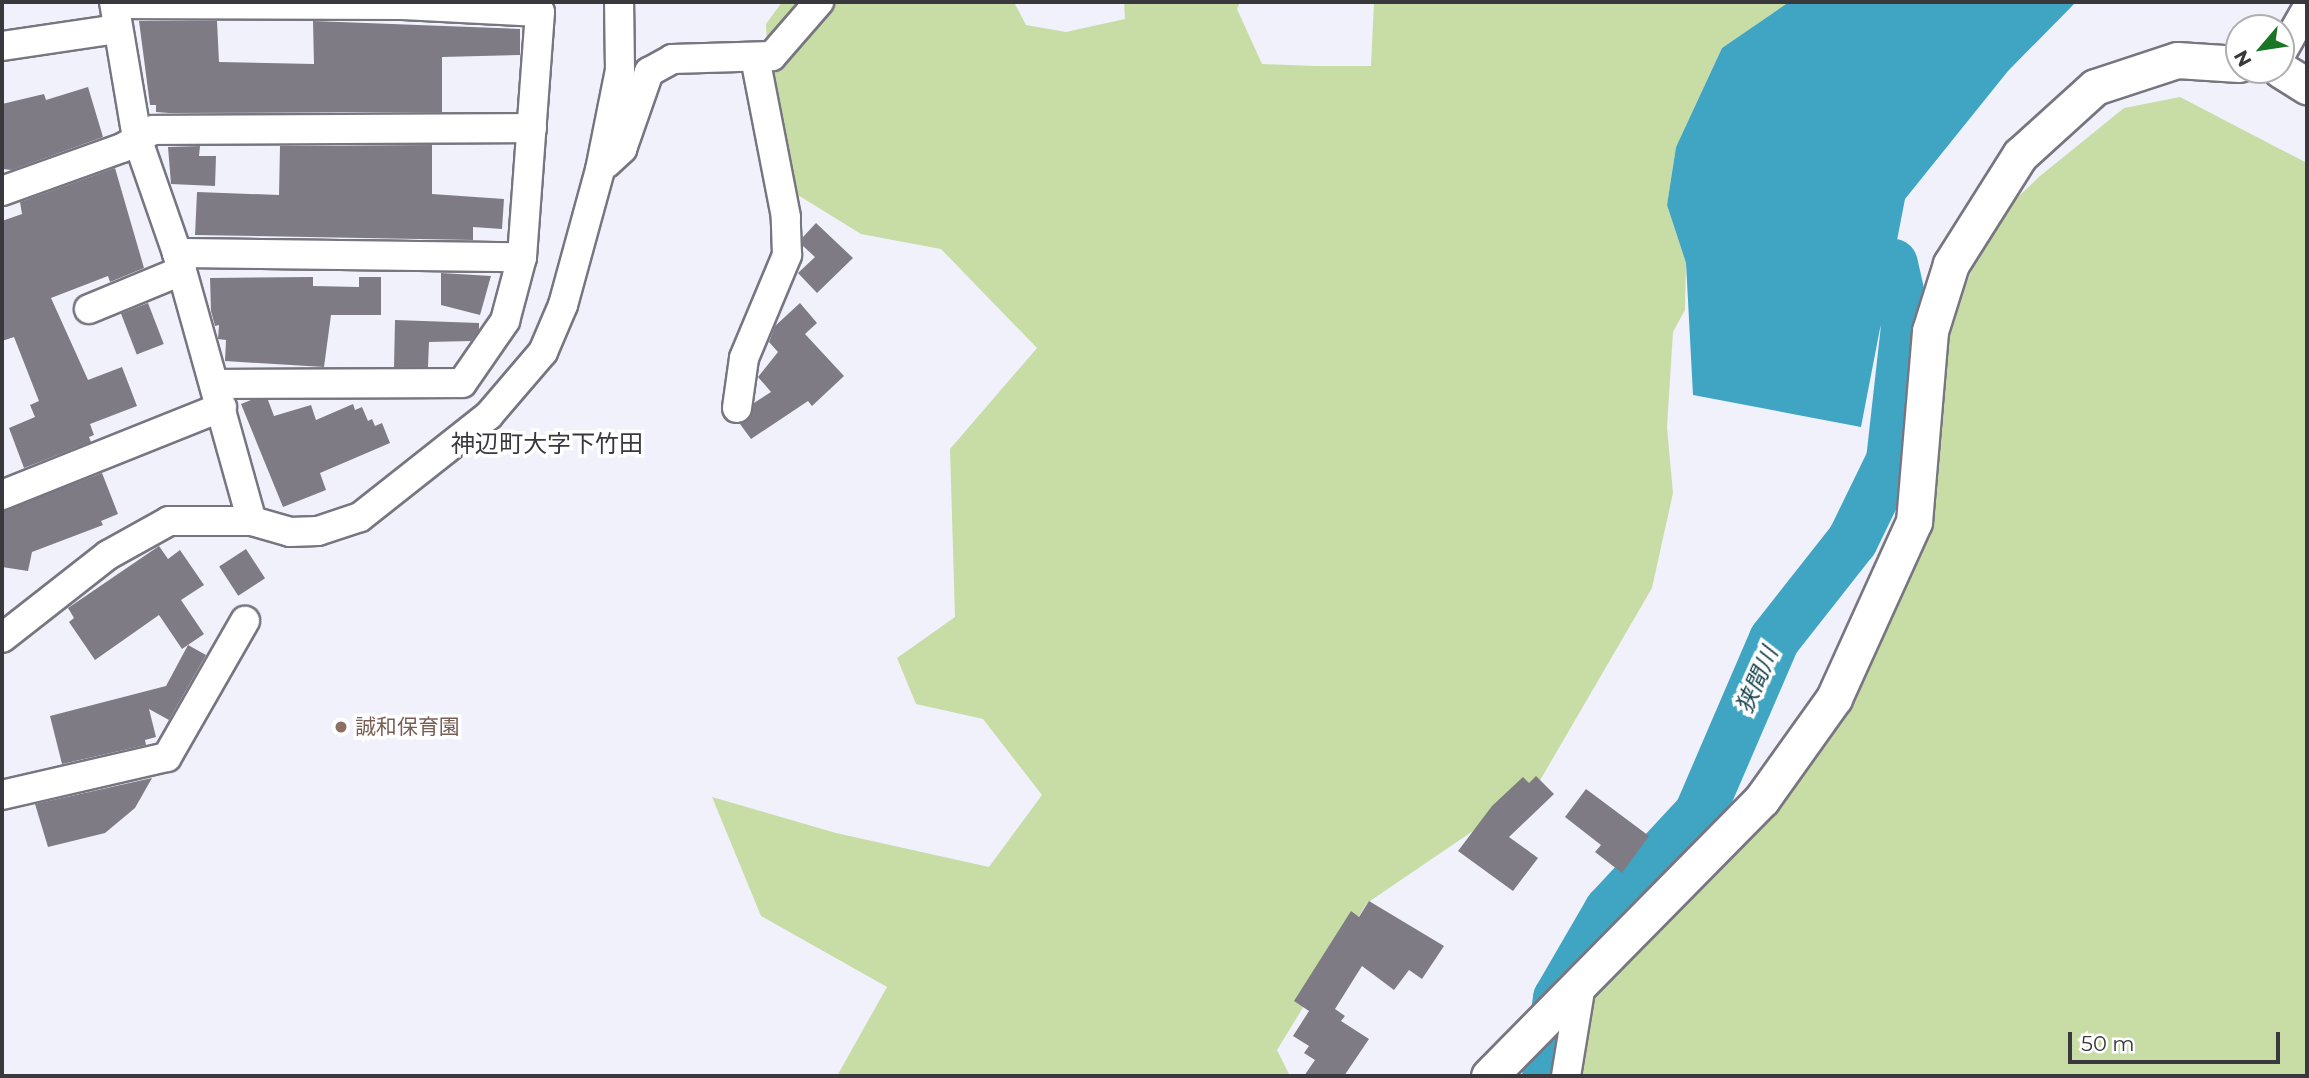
<!DOCTYPE html>
<html>
<head>
<meta charset="utf-8">
<style>
	body { margin:0 }
	#map { position:relative; width:2309px; height:1078px; overflow:hidden; background:#f1f1fc; font-family:Montserrat,"Noto Sans JP",sans-serif }
	div>[style] { position:absolute }
	.green>* { inset:0; background:#c7dda5 }
	.water>* { inset:0; background:#40a5c2 }
	.river>* { height:51px; margin:-25.5px; padding:0 25.5px; transform-origin:25.5px; border-radius:25.5px; background:#40a5c2 }
	.building>* { inset:0; background:#7e7b85; transform-origin:0 0 }
	.roads { filter:drop-shadow(2px 0 #777680) drop-shadow(-2px 0 #777680) drop-shadow(0 2px #777680) drop-shadow(0 -2px #777680) }
	.minor>* { height:28px; margin:-14px; padding:0 14px; transform-origin:14px; border-radius:14px; background:#fff }
	.tertiary>* { height:35px; margin:-17.5px; padding:0 17.5px; transform-origin:17.5px; border-radius:17.5px; background:#fff }
	.dots>* { width:19px; height:19px; translate:-50% -50%; box-sizing:border-box; border:4px solid #fff; border-radius:50% }
	span { translate:-50% -50%; white-space:nowrap; text-align:center; line-height:1.15; -webkit-text-stroke:7px #fff; paint-order:stroke }
	.education-label { font-size:21px; color:#785e54 }
	.left { translate:0 -50%; text-align:left }
	.water-label { font-size:23px; color:#113e4b; font-style:italic }
	.quarter-label { font-size:24px; color:#38383d }
	.frame { position:absolute; inset:0; border:4px solid #38383d; pointer-events:none }
	.north { position:absolute; left:2225px; top:14px; width:70px; height:70px; box-sizing:border-box; background:#fff; border:2px solid #afafb1; border-radius:50%; rotate:241deg; font-size:19px; font-weight:700; line-height:28px; text-align:center; color:#38383d }
	.north::after { content:''; display:block; margin:auto; width:24px; height:32px; background:#187625; clip-path:polygon(50% 0,100% 100%,50% 72%,0 100%) }
	.scale { position:absolute; left:2068px; top:1032px; width:212px; height:32px; box-sizing:border-box; border:4px solid #38383d; border-top:0; padding-left:9px; font-size:21px; line-height:24px; white-space:nowrap; color:#38383d; -webkit-text-stroke:5px #fff; paint-order:stroke }
</style>
</head>
<body>
<div id="map">
	<div class="green">
		<i style="clip-path:polygon(782px 2px,806px 2px,767px 51px,766px 24px)"></i>
		<i style="clip-path:polygon(835px 2px,1014px 2px,1026px 25px,1066px 32px,1125px 19px,1124px 2px,1240px 2px,1237px 9px,1262px 64px,1315px 66px,1371px 66px,1374px 2px,1789px 2px,1722px 48px,1676px 147px,1667px 205px,1686px 263px,1685px 310px,1673px 332px,1667px 427px,1673px 493px,1652px 588px,1535px 789px,1367px 903px,1277px 1050px,1290px 1076px,837px 1076px,887px 987px,761px 916px,712px 797px,836px 833px,989px 867px,1042px 795px,983px 719px,916px 704px,897px 658px,955px 617px,950px 449px,1037px 348px,941px 249px,861px 234px,793px 192px,769px 72px,810px 37px)"></i>
		<i style="clip-path:polygon(2180px 97px,2307px 163px,2307px 1076px,1579px 1076px,1594px 988px,1763px 808px,1913px 535px,1945px 331px,1994px 220px,2040px 176px,2124px 108px)"></i>
	</div>
	<div class="water">
		<i style="clip-path:polygon(1789px 2px,2076px 2px,2008px 71px,1905px 199px,1861px 427px,1693px 395px,1686px 263px,1667px 205px,1676px 147px,1722px 48px)"></i>
	</div>
	<div class="river">
		<i style="left:1547px;top:1076px;width:79px;rotate:-82deg"></i>
		<i style="left:1558px;top:998px;width:102px;rotate:-59.9deg"></i>
		<i style="left:1609px;top:910px;width:132px;rotate:-47.1deg"></i>
		<i style="left:1699px;top:813px;width:189px;rotate:-66.7deg"></i>
		<i style="left:1774px;top:639px;width:126px;rotate:-51.8deg"></i>
		<i style="left:1852px;top:540px;width:89px;rotate:-64deg"></i>
		<i style="left:1891px;top:460px;width:135px;rotate:-83.6deg"></i>
		<i style="left:1906px;top:326px;width:64px;rotate:-102.7deg"></i>
	</div>
	<div class="building">
		<i style="clip-path:polygon(139px 21px,217px 21px,219px 62px,314px 64px,313px 21px,520px 29px,520px 55px,442px 57px,442px 112px,169px 113px,156px 112px,156px 105px,150px 105px)"></i>
		<i style="clip-path:polygon(88px 87px,103px 137px,12px 170px,2px 169px,2px 104px,44px 94px,46px 100px)"></i>
		<i style="clip-path:polygon(432px 145px,432px 194px,504px 199px,502px 229px,473px 227px,473px 240px,195px 235px,197px 192px,279px 195px,280px 146px)"></i>
		<i style="clip-path:polygon(200px 146px,199px 156px,216px 156px,215px 186px,171px 184px,168px 147px)"></i>
		<i style="clip-path:polygon(115px 168px,144px 268px,110px 282px,108px 276px,51px 298px,88px 380px,122px 367px,137px 406px,90px 424px,94px 435px,89px 437px,91px 442px,24px 468px,9px 428px,35px 417px,30px 405px,39px 401px,14px 337px,2px 341px,2px 221px,22px 214px,20px 202px)"></i>
		<i style="clip-path:polygon(816px 223px,853px 258px,817px 293px,798px 273px,815px 257px,803px 246px,803px 237px)"></i>
		<i style="clip-path:polygon(441px 273px,491px 276px,480px 315px,441px 305px)"></i>
		<i style="clip-path:polygon(313px 277px,313px 286px,359px 287px,359px 277px,381px 277px,381px 315px,331px 315px,324px 367px,225px 361px,226px 340px,218px 339px,219px 325px,215px 326px,211px 311px,210px 278px)"></i>
		<i style="left:148px;top:303px;width:44px;height:29px;rotate:69deg"></i>
		<i style="clip-path:polygon(800px 303px,817px 323px,805px 334px,844px 376px,812px 406px,808px 401px,751px 439px,740px 424px,750px 418px,754px 403px,771px 392px,758px 377px,778px 352px,769px 342px,775px 326px)"></i>
		<i style="clip-path:polygon(395px 320px,479px 323px,479px 330px,471px 341px,429px 342px,428px 367px,394px 367px)"></i>
		<i style="clip-path:polygon(251px 400px,268px 400px,274px 416px,311px 405px,316px 420px,353px 404px,355px 410px,362px 407px,368px 421px,372px 419px,375px 426px,382px 423px,390px 443px,320px 473px,326px 490px,283px 507px,241px 404px)"></i>
		<i style="clip-path:polygon(102px 473px,118px 514px,101px 521px,103px 525px,32px 552px,28px 571px,2px 567px,2px 511px)"></i>
		<i style="clip-path:polygon(159px 546px,168px 559px,180px 550px,204px 585px,181px 600px,204px 634px,182px 649px,159px 615px,95px 660px,69px 622px,74px 618px,68px 608px)"></i>
		<i style="left:246px;top:549px;width:35px;height:32px;rotate:57deg"></i>
		<i style="clip-path:polygon(188px 645px,206px 655px,169px 720px,149px 709px,156px 737px,145px 740px,146px 745px,62px 764px,50px 716px,166px 686px)"></i>
		<i style="clip-path:polygon(1536px 776px,1554px 794px,1509px 837px,1538px 858px,1513px 891px,1458px 851px,1492px 806px,1523px 777px,1529px 783px)"></i>
		<i style="clip-path:polygon(152px 778px,135px 808px,105px 833px,48px 847px,35px 804px)"></i>
		<i style="clip-path:polygon(1586px 789px,1649px 836px,1622px 873px,1595px 852px,1601px 845px,1565px 817px)"></i>
		<i style="clip-path:polygon(1369px 901px,1444px 946px,1422px 979px,1409px 970px,1394px 990px,1362px 966px,1335px 1009px,1345px 1016px,1341px 1021px,1369px 1039px,1344px 1076px,1304px 1076px,1315px 1060px,1304px 1053px,1309px 1046px,1293px 1036px,1309px 1011px,1294px 1001px,1351px 911px,1359px 917px)"></i>
	</div>
	<div class="roads">
		<div class="minor">
			<i style="left:114px;top:2px;width:138px;rotate:80.4deg"></i>
			<i style="left:137px;top:138px;width:122px;rotate:70.8deg"></i>
			<i style="left:177px;top:253px;width:278px;rotate:74.4deg"></i>
			<i style="left:115px;top:4px;width:288px;rotate:0.2deg"></i>
			<i style="left:403px;top:5px;width:137px;rotate:2.9deg"></i>
			<i style="left:540px;top:12px;width:246px;rotate:94.2deg"></i>
			<i style="left:522px;top:257px;width:66px;rotate:104.9deg"></i>
			<i style="left:505px;top:321px;width:75px;rotate:124.7deg"></i>
			<i style="left:462px;top:383px;width:246px;rotate:179.8deg"></i>
			<i style="left:2px;top:46px;width:116px;rotate:-8.4deg"></i>
			<i style="left:2281px;top:54px;width:53px;rotate:-60.5deg"></i>
			<i style="left:607px;top:163px;width:21px;rotate:-43deg"></i>
			<i style="left:622px;top:149px;width:82px;rotate:-70.7deg"></i>
			<i style="left:649px;top:72px;width:26px;rotate:-29deg"></i>
			<i style="left:672px;top:59px;width:100px;rotate:-1.7deg"></i>
			<i style="left:772px;top:56px;width:72px;rotate:-49deg"></i>
			<i style="left:2px;top:191px;width:127px;rotate:-19.7deg"></i>
			<i style="left:122px;top:148px;width:36px;rotate:-30deg"></i>
			<i style="left:153px;top:130px;width:379px;rotate:-0.3deg"></i>
			<i style="left:177px;top:253px;width:345px;rotate:0.7deg"></i>
			<i style="left:89px;top:309px;width:100px;rotate:-22.4deg"></i>
			<i style="left:737px;top:408px;width:50px;rotate:-82deg"></i>
			<i style="left:744px;top:358px;width:112px;rotate:-67.3deg"></i>
			<i style="left:787px;top:255px;width:38px;rotate:-92deg"></i>
			<i style="left:786px;top:217px;width:163px;rotate:-101deg"></i>
			<i style="left:2px;top:495px;width:237px;rotate:-21.8deg"></i>
			<i style="left:2px;top:638px;width:135px;rotate:-38.1deg"></i>
			<i style="left:108px;top:555px;width:70px;rotate:-29.1deg"></i>
			<i style="left:169px;top:521px;width:83px"></i>
			<i style="left:252px;top:521px;width:40px;rotate:16deg"></i>
			<i style="left:290px;top:532px;width:28px;rotate:-2deg"></i>
			<i style="left:318px;top:531px;width:44px;rotate:-18.4deg"></i>
			<i style="left:360px;top:517px;width:164px;rotate:-38.3deg"></i>
			<i style="left:489px;top:415px;width:83px;rotate:-49.4deg"></i>
			<i style="left:543px;top:352px;width:51px;rotate:-66.9deg"></i>
			<i style="left:563px;top:305px;width:140px;rotate:-74.7deg"></i>
			<i style="left:600px;top:170px;width:102px;rotate:-78.7deg"></i>
			<i style="left:620px;top:70px;width:68px;rotate:-90.8deg"></i>
			<i style="left:2px;top:795px;width:169px;rotate:-13deg"></i>
			<i style="left:167px;top:757px;width:157px;rotate:-60.2deg"></i>
			<i style="left:1566px;top:1076px;width:93px;rotate:-80.7deg"></i>
		</div>
		<div class="tertiary">
			<i style="left:2281px;top:70px;width:31px;rotate:32deg"></i>
			<i style="left:1489px;top:1076px;width:389px;rotate:-45.4deg"></i>
			<i style="left:1762px;top:799px;width:124px;rotate:-54.5deg"></i>
			<i style="left:1834px;top:698px;width:193px;rotate:-65.6deg"></i>
			<i style="left:1914px;top:522px;width:192px;rotate:-85.2deg"></i>
			<i style="left:1930px;top:331px;width:70px;rotate:-72.6deg"></i>
			<i style="left:1951px;top:264px;width:129px;rotate:-57.7deg"></i>
			<i style="left:2020px;top:155px;width:101px;rotate:-42.2deg"></i>
			<i style="left:2095px;top:87px;width:86px;rotate:-18.2deg"></i>
			<i style="left:2177px;top:60px;width:62px;rotate:3.7deg"></i>
		</div>
	</div>
	<div class="dots">
		<i style="left:341px;top:727px;background:#8d6e63"></i>
	</div>
	<div class="education-label">
		<span class="left" style="left:355px;top:727px">誠和保育園</span>
	</div>
	<div class="water-label">
		<span style="left:1757px;top:680px;rotate:-66deg">狭間川</span>
	</div>
	<div class="quarter-label">
		<span style="left:547px;top:444px">神辺町大字下竹田</span>
	</div>
	<div class="frame"></div>
	<div class="north">N</div>
	<div class="scale">50 m</div>
</div>
</body>
</html>
